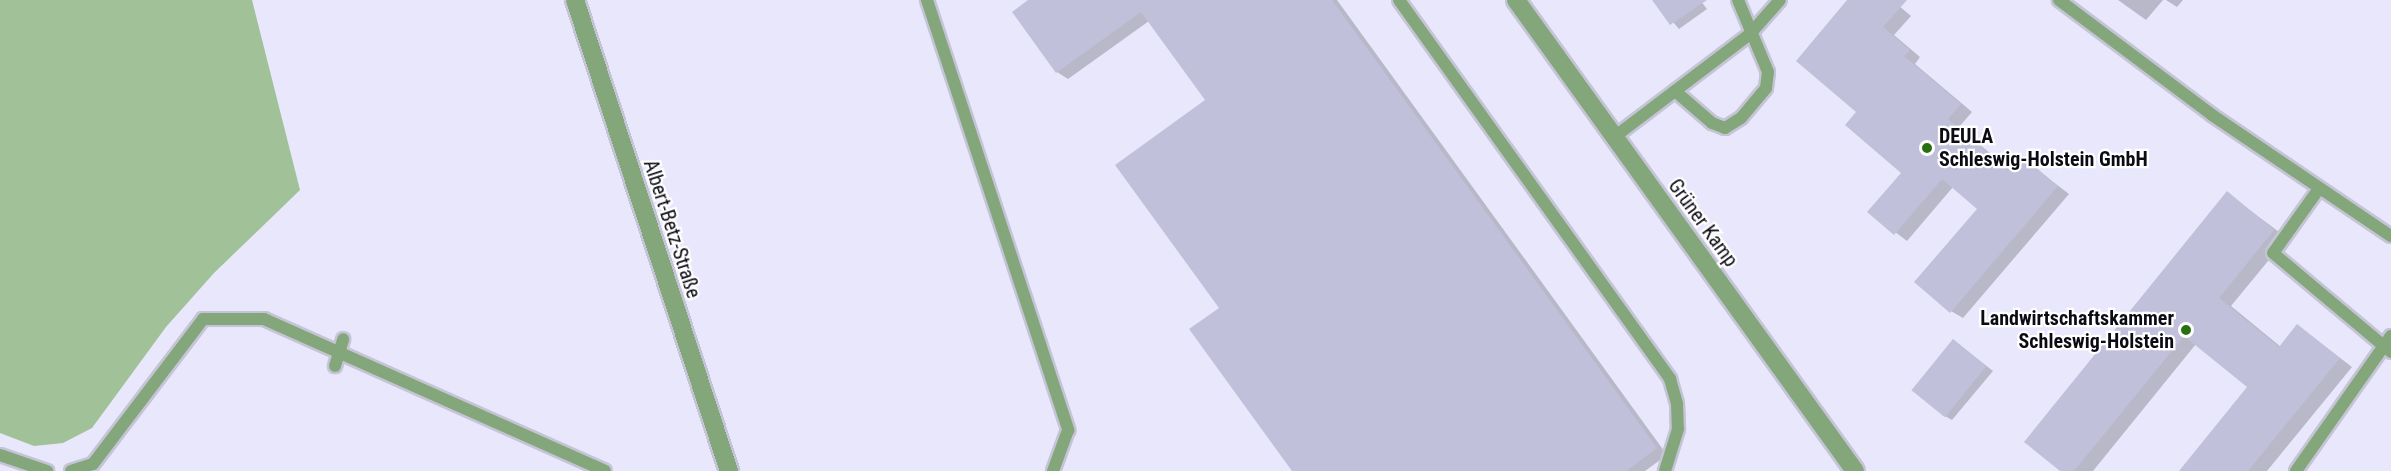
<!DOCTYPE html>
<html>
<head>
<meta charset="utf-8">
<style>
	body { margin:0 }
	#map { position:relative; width:2391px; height:471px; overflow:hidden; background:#e8e7fc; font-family:"Roboto Condensed",sans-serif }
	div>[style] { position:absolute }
	.green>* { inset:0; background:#a1c199 }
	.shadow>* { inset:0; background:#0003 }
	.building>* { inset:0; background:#c1c0da; transform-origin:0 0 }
	.roads { filter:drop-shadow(2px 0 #c5c4d7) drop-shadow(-2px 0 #c5c4d7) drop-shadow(0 2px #c5c4d7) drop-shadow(0 -2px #c5c4d7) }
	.service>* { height:12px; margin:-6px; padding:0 6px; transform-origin:6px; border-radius:6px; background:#83a67a }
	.minor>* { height:18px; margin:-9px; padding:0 9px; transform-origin:9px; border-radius:9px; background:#83a67a }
	.tertiary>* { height:18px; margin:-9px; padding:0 9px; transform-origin:9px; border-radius:9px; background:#83a67a }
	.dots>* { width:16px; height:16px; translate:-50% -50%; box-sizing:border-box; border:3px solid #fff; border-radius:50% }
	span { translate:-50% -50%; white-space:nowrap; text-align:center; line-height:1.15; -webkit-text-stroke:4.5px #fff; paint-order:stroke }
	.poi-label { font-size:20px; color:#0c0b14; font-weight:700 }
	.left { translate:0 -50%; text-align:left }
	.right { translate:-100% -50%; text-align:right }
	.street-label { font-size:20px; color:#0c0b14 }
</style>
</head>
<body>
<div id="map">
	<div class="green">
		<i style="clip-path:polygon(0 0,252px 0,300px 190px,214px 273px,166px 327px,92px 428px,63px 443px,34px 446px,0 433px)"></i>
	</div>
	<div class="shadow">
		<i style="clip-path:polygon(1031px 0,1337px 0,1667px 455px,1645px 471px,1294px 471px,1221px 308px,1207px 100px,1149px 21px,1068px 79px,1057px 72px,1014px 12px)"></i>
		<i style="clip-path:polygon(1654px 0,1700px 0,1707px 9px,1679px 29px)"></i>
		<i style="clip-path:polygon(1849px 0,1892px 0,1911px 16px,1894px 35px,1920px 57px,1915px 64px,1972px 112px,1959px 127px,2011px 171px,2022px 158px,2069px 194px,1963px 318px,1951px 311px,1979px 209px,1953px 187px,1907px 241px,1869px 212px,1903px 172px,1858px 112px)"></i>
		<i style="clip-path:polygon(2118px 0,2163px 0,2146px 20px)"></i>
		<i style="clip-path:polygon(2166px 0,2183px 0,2177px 7px)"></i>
		<i style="clip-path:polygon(2227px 193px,2287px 238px,2231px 306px,2281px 347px,2298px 326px,2352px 367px,2267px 471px,2181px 471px,2249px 387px,2196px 344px,2093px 471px,2062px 471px)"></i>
		<i style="clip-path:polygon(1954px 341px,1993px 371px,1952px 420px,1945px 416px)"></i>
	</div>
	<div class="building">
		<i style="clip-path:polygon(1028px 0,1332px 0,1657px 448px,1626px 471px,1292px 471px,1189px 329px,1219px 308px,1115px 165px,1205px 100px,1141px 12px,1056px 73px,1012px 12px)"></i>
		<i style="clip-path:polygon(1652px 0,1707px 0,1670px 25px)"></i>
		<i style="clip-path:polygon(1847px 0,1907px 0,1883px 27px,1910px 50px,1904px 56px,1961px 104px,1948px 119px,2009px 171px,2022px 156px,2058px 186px,1950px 313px,1914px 282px,1977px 209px,1942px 179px,1894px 235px,1867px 212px,1901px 173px,1845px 125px,1856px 112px,1796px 61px)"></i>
		<i style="clip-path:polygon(2227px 191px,2274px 230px,2219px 298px,2279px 347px,2297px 324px,2340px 358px,2248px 471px,2179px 471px,2247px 387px,2184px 336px,2074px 471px,2060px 471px,2024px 442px)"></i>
		<i style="left:1953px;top:339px;width:43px;height:66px;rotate:39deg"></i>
	</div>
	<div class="roads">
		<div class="service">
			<i style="left:927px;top:0;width:453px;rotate:71.8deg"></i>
			<i style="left:1068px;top:430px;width:44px;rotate:110.1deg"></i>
			<i style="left:1399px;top:0;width:466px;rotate:54.4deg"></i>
			<i style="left:1670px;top:379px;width:26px;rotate:74deg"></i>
			<i style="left:1677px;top:404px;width:25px;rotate:88deg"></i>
			<i style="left:1678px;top:429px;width:44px;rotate:107.2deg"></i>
			<i style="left:2059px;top:0;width:191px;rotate:36.9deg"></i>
			<i style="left:2212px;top:115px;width:216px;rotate:34.1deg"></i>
			<i style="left:1675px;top:91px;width:49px;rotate:40.9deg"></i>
			<i style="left:1712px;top:123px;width:14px;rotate:21deg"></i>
			<i style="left:1725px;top:128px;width:19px;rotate:-32deg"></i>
			<i style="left:1741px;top:118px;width:39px;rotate:-50deg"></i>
			<i style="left:1766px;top:88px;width:16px;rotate:-83deg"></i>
			<i style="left:1768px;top:72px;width:78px;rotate:-112.6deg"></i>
			<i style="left:1613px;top:138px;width:172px;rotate:-37.2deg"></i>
			<i style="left:1750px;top:34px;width:45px;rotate:-48.6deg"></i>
			<i style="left:2318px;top:190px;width:77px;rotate:125.5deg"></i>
			<i style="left:2273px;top:253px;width:154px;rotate:40deg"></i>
			<i style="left:335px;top:366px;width:28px;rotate:-73deg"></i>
			<i style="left:0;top:455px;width:50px;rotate:18.8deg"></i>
			<i style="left:71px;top:471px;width:23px;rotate:-18deg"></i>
			<i style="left:93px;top:464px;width:182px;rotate:-52.8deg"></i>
			<i style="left:203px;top:319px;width:61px"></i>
			<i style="left:264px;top:319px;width:373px;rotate:24deg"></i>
			<i style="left:2296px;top:471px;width:165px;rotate:-54.9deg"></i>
		</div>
		<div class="minor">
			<i style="left:575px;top:0;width:496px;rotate:71.9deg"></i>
		</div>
		<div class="tertiary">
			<i style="left:1516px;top:0;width:580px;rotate:54.26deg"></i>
		</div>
	</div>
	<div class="dots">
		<i style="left:1927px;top:148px;background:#286f0f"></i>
		<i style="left:2186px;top:330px;background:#286f0f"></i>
	</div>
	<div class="poi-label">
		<span class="left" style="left:1939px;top:148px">DEULA<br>Schleswig-Holstein GmbH</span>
		<span class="right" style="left:2174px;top:330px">Landwirtschaftskammer<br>Schleswig-Holstein</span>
	</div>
	<div class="street-label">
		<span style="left:1703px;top:223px;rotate:54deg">Grüner Kamp</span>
		<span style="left:672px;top:229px;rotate:72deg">Albert-Betz-Straße</span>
	</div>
</div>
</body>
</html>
